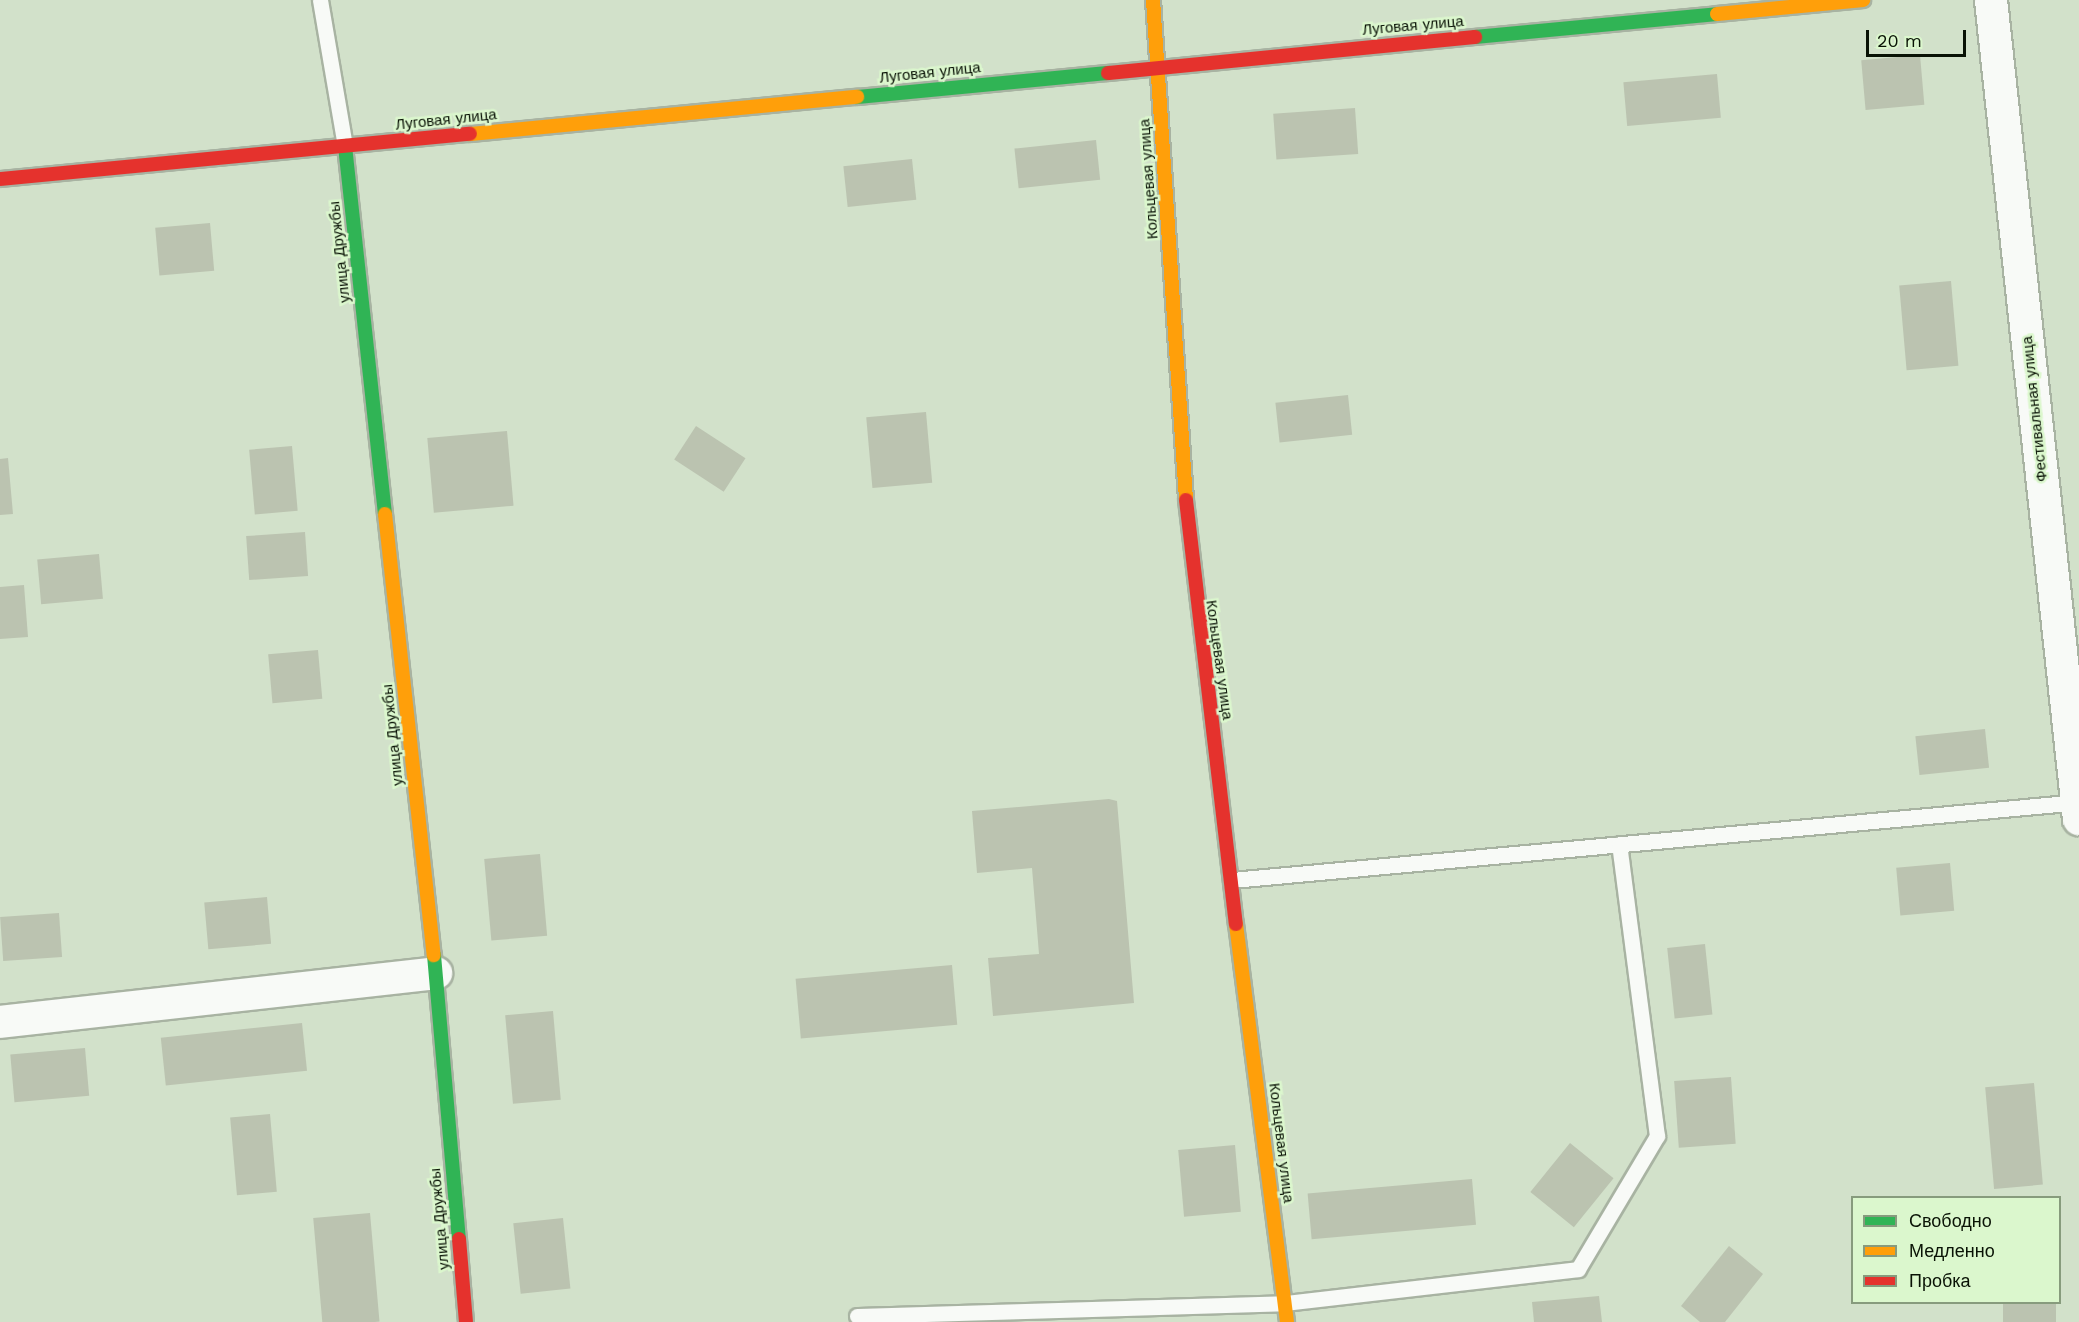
<!DOCTYPE html>
<html>
<head>
<meta charset="utf-8">
<style>
	body { margin:0 }
	#map { position:relative; width:2079px; height:1322px; overflow:hidden; background:#d2e1ca; font-family:"Work Sans",sans-serif }
	div>[style] { position:absolute }
	.building>* { inset:0; background:#bbc3b0; transform-origin:0 0 }
	.roads { filter:drop-shadow(2px 0 #a8b3a2) drop-shadow(-2px 0 #a8b3a2) drop-shadow(0 2px #a8b3a2) drop-shadow(0 -2px #a8b3a2) }
	.lane>* { height:15px; margin:-7.5px; padding:0 7.5px; transform-origin:7.5px; border-radius:7.5px; background:#f8faf7 }
	.street>* { height:32px; margin:-16px; padding:0 16px; transform-origin:16px; border-radius:16px; background:#f8faf7 }
	.fast>* { height:14px; margin:-7px; padding:0 7px; transform-origin:7px; border-radius:7px; background:#30b455 }
	.slow>* { height:14px; margin:-7px; padding:0 7px; transform-origin:7px; border-radius:7px; background:#ff9f0a }
	.jam>* { height:14px; margin:-7px; padding:0 7px; transform-origin:7px; border-radius:7px; background:#e5322d }
	span { translate:-50% -50%; white-space:nowrap; text-align:center; line-height:1.15; -webkit-text-stroke:5px #dbf7cd; paint-order:stroke }
	.street-label { font-size:15px; color:#091205 }
	.legend { position:absolute; left:1851px; top:1196px; width:210px; height:108px; box-sizing:border-box; background:#dbf7cd; border:2px solid #879b7d; margin:0; padding:8px 10px; list-style:none; font-size:18px; color:#091205 }
	.legend li { display:flex; align-items:center; gap:12px; height:30px }
	.legend b { width:30px; border:2px solid #879b7d }
	.scale { position:absolute; left:1866px; top:30px; width:100px; height:27px; box-sizing:border-box; border:3px solid #091205; border-top:0; padding-left:8px; font-size:18px; line-height:21px; white-space:nowrap; color:#091205; -webkit-text-stroke:4px #dbf7cd; paint-order:stroke }
</style>
</head>
<body>
<div id="map">
	<div class="building">
		<i style="left:1920px;top:55px;width:50px;height:59px;rotate:85deg"></i>
		<i style="left:1717px;top:74px;width:44px;height:94px;rotate:85deg"></i>
		<i style="left:1355px;top:108px;width:46px;height:82px;rotate:86deg"></i>
		<i style="left:1096px;top:140px;width:40px;height:82px;rotate:84deg"></i>
		<i style="left:912px;top:159px;width:41px;height:69px;rotate:84deg"></i>
		<i style="left:210px;top:223px;width:48px;height:55px;rotate:85deg"></i>
		<i style="left:1951px;top:281px;width:85px;height:52px;rotate:85deg"></i>
		<i style="left:1348px;top:395px;width:40px;height:73px;rotate:84deg"></i>
		<i style="left:926px;top:412px;width:71px;height:60px;rotate:85deg"></i>
		<i style="left:696px;top:426px;width:59px;height:40px;rotate:33deg"></i>
		<i style="left:507px;top:431px;width:75px;height:80px;rotate:85deg"></i>
		<i style="left:292px;top:446px;width:65px;height:43px;rotate:85deg"></i>
		<i style="clip-path:polygon(8px 458px,13px 514px,0 515px,0 459px)"></i>
		<i style="left:305px;top:532px;width:44px;height:59px;rotate:86deg"></i>
		<i style="left:99px;top:554px;width:45px;height:62px;rotate:85deg"></i>
		<i style="clip-path:polygon(24px 585px,28px 637px,0 639px,0 587px)"></i>
		<i style="left:318px;top:650px;width:49px;height:50px;rotate:85deg"></i>
		<i style="left:1985px;top:729px;width:39px;height:70px;rotate:84deg"></i>
		<i style="clip-path:polygon(1109px 799px,1117px 801px,1134px 1003px,993px 1016px,988px 958px,1039px 954px,1032px 868px,977px 873px,972px 811px)"></i>
		<i style="left:540px;top:854px;width:82px;height:56px;rotate:85deg"></i>
		<i style="left:1950px;top:863px;width:48px;height:54px;rotate:85deg"></i>
		<i style="left:267px;top:897px;width:47px;height:63px;rotate:85deg"></i>
		<i style="left:59px;top:913px;width:44px;height:59px;rotate:86deg"></i>
		<i style="left:1705px;top:944px;width:71px;height:38px;rotate:84deg"></i>
		<i style="left:952px;top:965px;width:60px;height:157px;rotate:85deg"></i>
		<i style="left:553px;top:1011px;width:89px;height:48px;rotate:85deg"></i>
		<i style="left:302px;top:1023px;width:48px;height:142px;rotate:84deg"></i>
		<i style="left:85px;top:1048px;width:48px;height:75px;rotate:85deg"></i>
		<i style="left:1731px;top:1077px;width:67px;height:57px;rotate:86deg"></i>
		<i style="left:2034px;top:1083px;width:102px;height:49px;rotate:85deg"></i>
		<i style="left:270px;top:1114px;width:78px;height:40px;rotate:85deg"></i>
		<i style="left:1570px;top:1143px;width:56px;height:63px;rotate:39deg"></i>
		<i style="left:1235px;top:1145px;width:67px;height:57px;rotate:85deg"></i>
		<i style="left:1472px;top:1179px;width:46px;height:165px;rotate:85deg"></i>
		<i style="left:370px;top:1213px;width:109px;height:57px;rotate:85deg"></i>
		<i style="left:563px;top:1218px;width:71px;height:50px;rotate:84deg"></i>
		<i style="clip-path:polygon(1729px 1246px,1763px 1274px,1725px 1322px,1700px 1322px,1681px 1306px)"></i>
		<i style="clip-path:polygon(1599px 1296px,1602px 1322px,1534px 1322px,1532px 1302px)"></i>
		<i style="left:2003px;top:1302px;width:53px;height:20px"></i>
	</div>
	<div class="roads">
		<div class="lane">
			<i style="left:320px;top:0;width:148px;rotate:80.3deg"></i>
			<i style="left:1232px;top:880px;width:851px;rotate:-5.26deg"></i>
			<i style="left:857px;top:1316px;width:428px;rotate:-1.7deg"></i>
			<i style="left:1285px;top:1303px;width:295px;rotate:-6.6deg"></i>
			<i style="left:1578px;top:1269px;width:155px;rotate:-59.3deg"></i>
			<i style="left:1657px;top:1136px;width:294px;rotate:-97.4deg"></i>
		</div>
		<div class="street">
			<i style="left:1991px;top:0;width:824px;rotate:83.87deg"></i>
			<i style="left:0;top:1022px;width:439px;rotate:-6.4deg"></i>
		</div>
		<div class="fast">
			<i style="left:1475px;top:37px;width:243px;rotate:-5.4deg"></i>
			<i style="left:857px;top:97px;width:252px;rotate:-5.5deg"></i>
			<i style="left:345px;top:146px;width:370px;rotate:83.8deg"></i>
			<i style="left:434px;top:955px;width:285px;rotate:85deg"></i>
		</div>
		<div class="slow">
			<i style="left:1153px;top:0;width:501px;rotate:86.22deg"></i>
			<i style="left:1717px;top:14px;width:147px;rotate:-5.5deg"></i>
			<i style="left:470px;top:134px;width:389px;rotate:-5.5deg"></i>
			<i style="left:385px;top:514px;width:444px;rotate:83.7deg"></i>
			<i style="left:1236px;top:924px;width:401px;rotate:82.7deg"></i>
		</div>
		<div class="jam">
			<i style="left:1108px;top:73px;width:369px;rotate:-5.6deg"></i>
			<i style="left:0;top:179px;width:472px;rotate:-5.5deg"></i>
			<i style="left:1186px;top:500px;width:427px;rotate:83.3deg"></i>
			<i style="left:459px;top:1239px;width:83px;rotate:85.2deg"></i>
		</div>
	</div>
	<div class="street-label">
		<span style="left:1413px;top:26px;rotate:-5deg">Луговая улица</span>
		<span style="left:930px;top:73px;rotate:-6deg">Луговая улица</span>
		<span style="left:446px;top:120px;rotate:-6deg">Луговая улица</span>
		<span style="left:1149px;top:179px;rotate:-94deg">Кольцевая улица</span>
		<span style="left:340px;top:252px;rotate:-96deg">улица Дружбы</span>
		<span style="left:2035px;top:409px;rotate:-96deg">Фестивальная улица</span>
		<span style="left:1219px;top:660px;rotate:82deg">Кольцевая улица</span>
		<span style="left:393px;top:735px;rotate:-96deg">улица Дружбы</span>
		<span style="left:1281px;top:1143px;rotate:83deg">Кольцевая улица</span>
		<span style="left:440px;top:1219px;rotate:-95deg">улица Дружбы</span>
	</div>
	<ul class="legend">
	<li><b style="height:8px;background:#30b455"></b>Свободно</li>
	<li><b style="height:8px;background:#ff9f0a"></b>Медленно</li>
	<li><b style="height:8px;background:#e5322d"></b>Пробка</li>
	</ul>
	<div class="scale">20 m</div>
</div>
</body>
</html>
